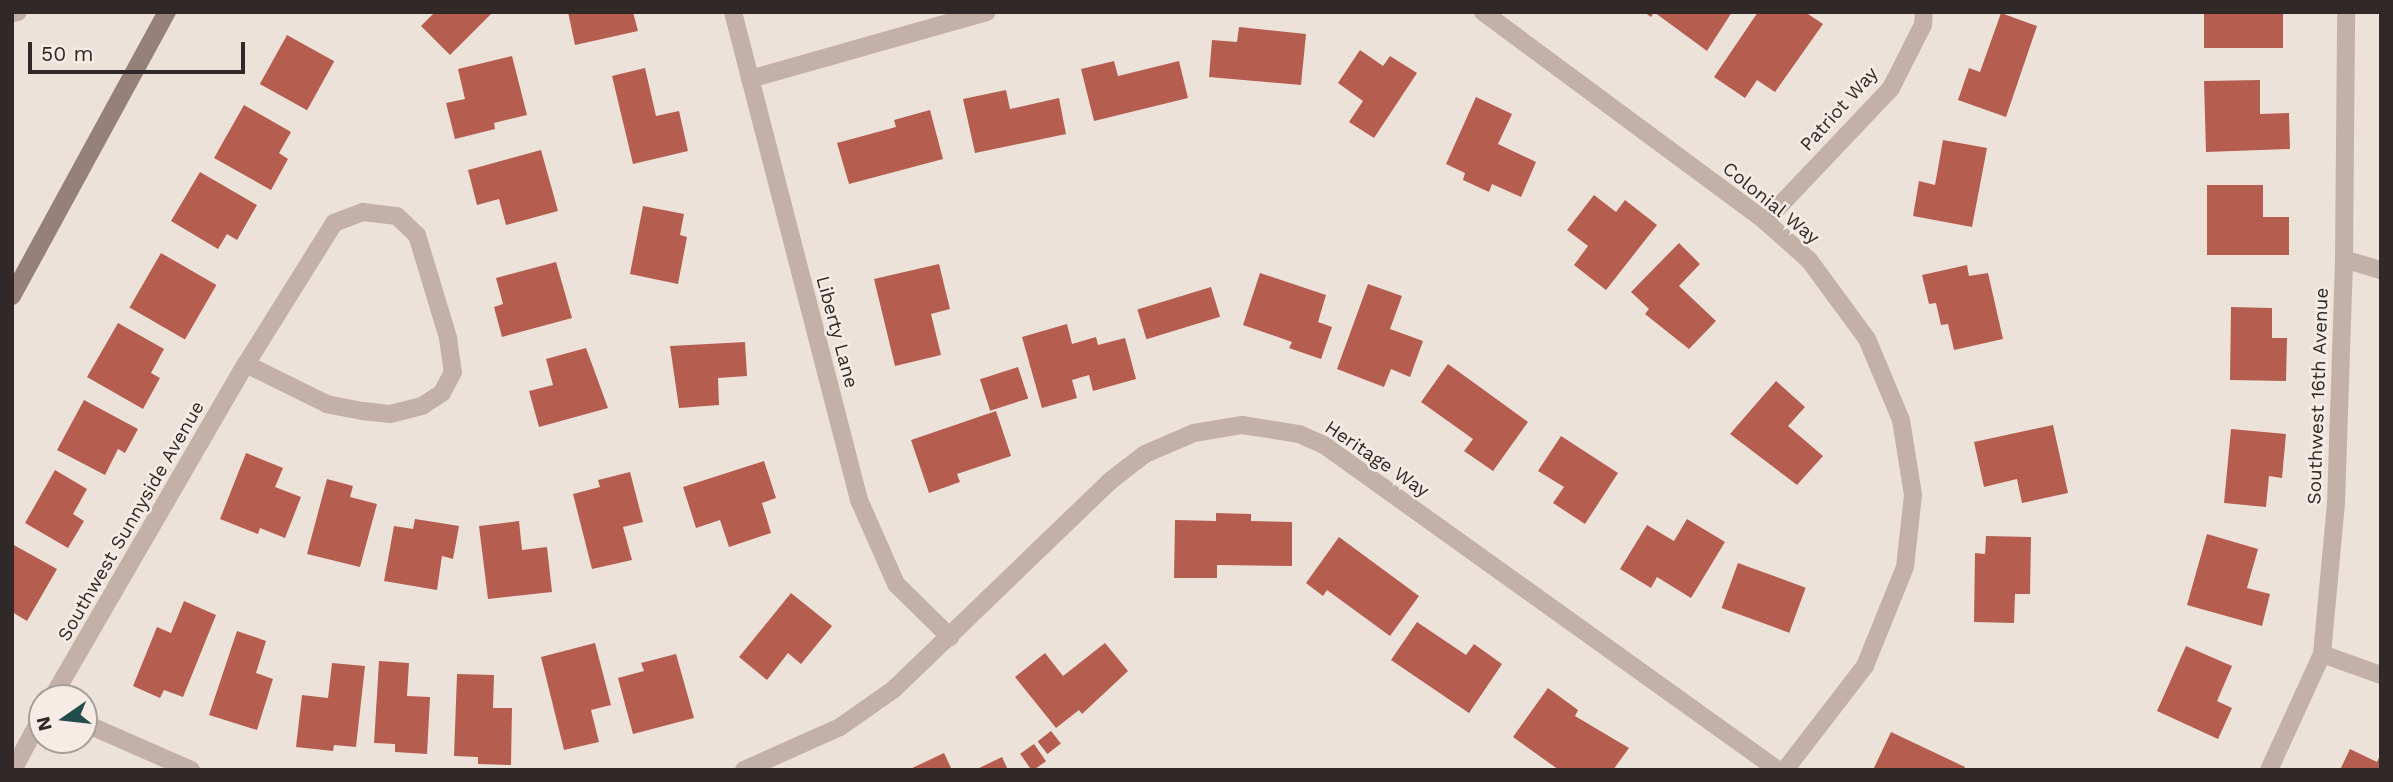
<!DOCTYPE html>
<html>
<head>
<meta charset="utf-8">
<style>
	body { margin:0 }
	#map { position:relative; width:2393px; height:782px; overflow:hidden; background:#ede2da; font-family:"Work Sans",sans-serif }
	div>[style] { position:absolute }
	.building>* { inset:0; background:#b55e50; transform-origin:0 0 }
	.street>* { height:18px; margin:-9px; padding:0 9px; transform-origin:9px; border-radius:9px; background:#c3b1a7 }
	.secondary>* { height:18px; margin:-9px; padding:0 9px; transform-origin:9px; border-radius:9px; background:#968179 }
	span { translate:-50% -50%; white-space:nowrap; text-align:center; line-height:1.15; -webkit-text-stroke:5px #f6ece5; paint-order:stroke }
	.street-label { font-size:19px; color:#312927 }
	.frame { position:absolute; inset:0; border:14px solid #312927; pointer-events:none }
	.north { position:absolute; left:28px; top:684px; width:70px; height:70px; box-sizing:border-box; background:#f6ece5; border:2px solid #a79e99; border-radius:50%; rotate:256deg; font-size:19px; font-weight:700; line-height:28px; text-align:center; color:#312927 }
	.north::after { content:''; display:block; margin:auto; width:24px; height:32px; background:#224d4b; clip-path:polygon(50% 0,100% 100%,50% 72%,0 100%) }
	.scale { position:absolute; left:28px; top:42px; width:217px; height:32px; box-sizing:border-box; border:4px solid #312927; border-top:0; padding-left:9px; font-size:21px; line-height:24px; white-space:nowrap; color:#312927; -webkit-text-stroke:5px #f6ece5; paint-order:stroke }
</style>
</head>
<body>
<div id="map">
	<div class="building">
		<i style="clip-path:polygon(435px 12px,493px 12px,450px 55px,421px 26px)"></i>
		<i style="clip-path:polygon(568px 12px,633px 12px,638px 31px,575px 45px)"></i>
		<i style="clip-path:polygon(1644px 12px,1732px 12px,1707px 51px,1654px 12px,1651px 17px)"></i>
		<i style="clip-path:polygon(1758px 12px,1805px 12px,1823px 24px,1775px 92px,1757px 80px,1745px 98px,1714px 77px)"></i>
		<i style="left:2204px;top:12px;width:79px;height:36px"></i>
		<i style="clip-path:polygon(2001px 13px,2037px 26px,2006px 117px,1958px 100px,1969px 68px,1980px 72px)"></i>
		<i style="clip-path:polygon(1239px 27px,1306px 34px,1301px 85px,1209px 77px,1212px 40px,1237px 42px)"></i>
		<i style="left:287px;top:35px;width:54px;height:56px;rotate:29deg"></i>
		<i style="clip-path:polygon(1360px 50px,1383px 66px,1390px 56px,1417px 73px,1374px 138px,1349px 122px,1363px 101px,1338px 83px)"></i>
		<i style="clip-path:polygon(512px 56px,527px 115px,494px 123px,495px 129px,455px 139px,446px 103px,465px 99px,458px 69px)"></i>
		<i style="clip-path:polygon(1114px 61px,1118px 76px,1179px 61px,1188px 98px,1094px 121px,1081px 69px)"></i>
		<i style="clip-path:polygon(645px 68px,656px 116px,679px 111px,688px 151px,633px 164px,612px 76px)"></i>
		<i style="clip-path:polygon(2260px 80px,2260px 114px,2289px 113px,2290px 149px,2206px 152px,2204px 81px)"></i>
		<i style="clip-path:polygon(1006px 90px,1010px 109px,1059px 98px,1066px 134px,975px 153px,963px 99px)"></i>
		<i style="clip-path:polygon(1476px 97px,1512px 114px,1498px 144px,1536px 162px,1521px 197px,1492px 184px,1489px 192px,1463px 180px,1465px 173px,1446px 164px)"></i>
		<i style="clip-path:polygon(244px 105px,291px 132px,279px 153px,288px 159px,271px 190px,214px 158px)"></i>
		<i style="clip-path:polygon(930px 110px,943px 159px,849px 184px,837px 143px,896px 127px,894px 120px)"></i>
		<i style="clip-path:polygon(1943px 140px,1987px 148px,1972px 227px,1913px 216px,1919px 181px,1935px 185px)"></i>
		<i style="clip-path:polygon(541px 150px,558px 211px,506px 225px,499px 199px,477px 205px,468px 170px)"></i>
		<i style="clip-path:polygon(200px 172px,257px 205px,237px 240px,227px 234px,218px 249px,171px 221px)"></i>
		<i style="clip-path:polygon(2207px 185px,2263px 185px,2263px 217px,2289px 217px,2289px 255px,2207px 255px)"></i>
		<i style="clip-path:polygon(1594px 195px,1616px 212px,1625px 200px,1657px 225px,1606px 290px,1574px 265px,1588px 246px,1567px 230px)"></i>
		<i style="clip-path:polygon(643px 206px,684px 214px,680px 235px,687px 237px,678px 284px,630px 274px)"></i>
		<i style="clip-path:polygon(1679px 243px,1700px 264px,1679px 286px,1716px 321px,1689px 349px,1645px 314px,1649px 309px,1631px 292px)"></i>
		<i style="left:161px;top:253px;width:64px;height:63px;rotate:30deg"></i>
		<i style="clip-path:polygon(556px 262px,572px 318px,502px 337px,494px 307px,503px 304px,496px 278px)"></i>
		<i style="clip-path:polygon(939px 264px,950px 309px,931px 314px,941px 355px,895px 366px,874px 279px)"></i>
		<i style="clip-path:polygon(1967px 265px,1969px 276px,1988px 273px,2003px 339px,1954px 350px,1948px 324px,1941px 325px,1936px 303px,1929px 304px,1922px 275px)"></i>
		<i style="clip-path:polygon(1260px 273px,1326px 295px,1318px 322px,1332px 327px,1321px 359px,1289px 348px,1292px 342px,1243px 325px)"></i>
		<i style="clip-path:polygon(1368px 284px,1402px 296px,1390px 329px,1423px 341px,1410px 377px,1391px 369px,1384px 387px,1337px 369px)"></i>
		<i style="left:1211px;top:287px;width:31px;height:77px;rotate:73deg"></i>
		<i style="clip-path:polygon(2231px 307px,2272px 308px,2272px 338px,2287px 338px,2286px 381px,2230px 380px)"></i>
		<i style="clip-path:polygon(118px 323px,164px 349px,151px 373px,160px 378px,143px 409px,87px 377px)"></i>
		<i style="clip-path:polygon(1067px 324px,1072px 344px,1096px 337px,1098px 345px,1125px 338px,1136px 379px,1093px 391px,1089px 375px,1072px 380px,1077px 398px,1042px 408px,1022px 337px)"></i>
		<i style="clip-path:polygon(745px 342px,747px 376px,718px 378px,719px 405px,679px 408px,670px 346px)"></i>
		<i style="clip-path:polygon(586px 348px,608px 408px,539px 427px,529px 391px,553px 385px,546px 359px)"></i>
		<i style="clip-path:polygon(1448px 364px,1528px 422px,1493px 471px,1464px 451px,1473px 439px,1421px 402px)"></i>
		<i style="left:1018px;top:367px;width:33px;height:40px;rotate:72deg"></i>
		<i style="clip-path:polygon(1776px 381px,1805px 407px,1788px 426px,1823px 456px,1797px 485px,1730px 434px)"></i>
		<i style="clip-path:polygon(84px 400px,138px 429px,125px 453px,118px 449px,105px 475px,57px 450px)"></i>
		<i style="clip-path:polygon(996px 411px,1011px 456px,957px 474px,960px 482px,929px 493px,911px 440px)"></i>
		<i style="clip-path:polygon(2053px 425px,2068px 493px,2022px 503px,2017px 479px,1984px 487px,1974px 442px)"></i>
		<i style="clip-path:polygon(2231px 429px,2286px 434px,2282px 478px,2269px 476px,2266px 507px,2224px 503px)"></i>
		<i style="clip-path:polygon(1561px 436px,1618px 473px,1585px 524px,1553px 503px,1564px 487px,1538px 471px)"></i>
		<i style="clip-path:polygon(246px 453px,283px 468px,275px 487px,301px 497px,285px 538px,260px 528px,258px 534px,220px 519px)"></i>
		<i style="clip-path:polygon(764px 461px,776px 498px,762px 503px,771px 533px,729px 547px,720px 520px,696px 528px,683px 487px)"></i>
		<i style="clip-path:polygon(55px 470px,87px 489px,73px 514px,84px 521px,68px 548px,25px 523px)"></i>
		<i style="clip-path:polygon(630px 472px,643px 522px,623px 527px,632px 560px,592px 569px,573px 494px,600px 487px,598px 480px)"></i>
		<i style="clip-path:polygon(327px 479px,353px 486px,350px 497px,377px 504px,360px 567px,307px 554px)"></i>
		<i style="clip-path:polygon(1216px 513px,1251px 514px,1251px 521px,1292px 522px,1292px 566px,1217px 565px,1217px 578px,1174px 578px,1175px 520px,1216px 521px)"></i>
		<i style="clip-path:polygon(415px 519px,459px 526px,453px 559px,442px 556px,437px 590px,384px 581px,394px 526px,413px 529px)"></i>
		<i style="clip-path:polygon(1687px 519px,1725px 542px,1691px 598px,1657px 577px,1651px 588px,1620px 569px,1647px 525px,1674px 541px)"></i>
		<i style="clip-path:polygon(519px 521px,522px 550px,547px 547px,552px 592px,488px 599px,479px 526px)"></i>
		<i style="clip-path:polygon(2207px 534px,2258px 549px,2247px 588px,2270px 594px,2262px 626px,2187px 605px)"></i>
		<i style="clip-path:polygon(1986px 536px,2031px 537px,2030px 594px,2015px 594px,2014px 623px,1974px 622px,1975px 553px,1985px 554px)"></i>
		<i style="clip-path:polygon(1339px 537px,1419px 596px,1390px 636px,1327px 590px,1323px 596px,1306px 583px)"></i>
		<i style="clip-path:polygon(12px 544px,57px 569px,27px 621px,12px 612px)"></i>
		<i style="left:1738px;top:563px;width:72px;height:48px;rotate:20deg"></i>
		<i style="clip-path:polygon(791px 593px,832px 626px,801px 664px,788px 653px,767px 680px,739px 657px)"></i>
		<i style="clip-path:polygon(184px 601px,216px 615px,183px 697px,164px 690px,160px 698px,133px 686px,157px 627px,171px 633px)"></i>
		<i style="clip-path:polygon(1417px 622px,1466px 655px,1474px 644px,1502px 664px,1469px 713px,1391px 660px)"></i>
		<i style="clip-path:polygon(237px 631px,266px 641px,256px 673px,273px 679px,257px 730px,209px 715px)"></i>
		<i style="clip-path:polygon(595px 643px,611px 705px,591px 710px,599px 742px,564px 750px,541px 657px)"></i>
		<i style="clip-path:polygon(1105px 643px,1128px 671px,1082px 714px,1079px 710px,1056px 728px,1015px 677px,1045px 653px,1063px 676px)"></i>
		<i style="clip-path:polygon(2186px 646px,2232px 666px,2217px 701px,2232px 708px,2218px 739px,2157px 711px)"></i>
		<i style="clip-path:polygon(676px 654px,694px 718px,633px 734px,618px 678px,644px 671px,641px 663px)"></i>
		<i style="clip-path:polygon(379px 661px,409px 663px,407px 696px,430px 697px,427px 754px,395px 752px,395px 744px,374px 743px)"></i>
		<i style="clip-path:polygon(332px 663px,365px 666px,356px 747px,334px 745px,333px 751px,296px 747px,302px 695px,328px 698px)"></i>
		<i style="clip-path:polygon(457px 674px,494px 675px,493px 708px,512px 708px,511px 765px,478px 764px,478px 757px,454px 756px)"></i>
		<i style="clip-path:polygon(1548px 688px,1578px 710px,1575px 716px,1629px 748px,1613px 770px,1559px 770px,1513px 737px)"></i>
		<i style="left:1051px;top:731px;width:16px;height:17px;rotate:52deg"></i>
		<i style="clip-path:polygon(1891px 732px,1965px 767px,1963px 770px,1873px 770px)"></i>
		<i style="left:1034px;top:744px;width:21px;height:17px;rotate:55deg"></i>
		<i style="clip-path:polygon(2350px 749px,2377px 762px,2381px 753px,2381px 770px,2340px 770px)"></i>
		<i style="clip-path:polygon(944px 753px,952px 770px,908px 770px)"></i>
		<i style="clip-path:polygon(1002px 757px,1008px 770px,975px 770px)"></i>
	</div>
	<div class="street">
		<i style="left:733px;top:12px;width:504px;rotate:75.52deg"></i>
		<i style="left:859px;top:500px;width:92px;rotate:66.2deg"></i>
		<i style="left:896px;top:584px;width:76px;rotate:44.5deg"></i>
		<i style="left:1483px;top:12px;width:351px;rotate:36.5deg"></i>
		<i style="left:1765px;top:221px;width:59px;rotate:41.6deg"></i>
		<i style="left:1809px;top:260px;width:98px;rotate:53.7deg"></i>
		<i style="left:1867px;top:339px;width:88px;rotate:67.2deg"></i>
		<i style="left:1901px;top:420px;width:76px;rotate:80.9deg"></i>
		<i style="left:1913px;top:495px;width:72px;rotate:96.3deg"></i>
		<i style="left:1905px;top:567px;width:107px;rotate:112deg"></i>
		<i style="left:1865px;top:666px;width:131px;rotate:127.6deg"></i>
		<i style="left:12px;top:13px;width:6px;rotate:-9deg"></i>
		<i style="left:750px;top:79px;width:246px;rotate:-15.8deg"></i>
		<i style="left:1765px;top:221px;width:183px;rotate:-46.5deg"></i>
		<i style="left:1891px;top:88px;width:71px;rotate:-63.1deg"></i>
		<i style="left:1923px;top:25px;width:13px;rotate:-86deg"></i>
		<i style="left:2344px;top:259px;width:39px;rotate:17deg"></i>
		<i style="left:2322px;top:654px;width:63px;rotate:19.6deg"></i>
		<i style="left:52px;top:698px;width:386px;rotate:-59.9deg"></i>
		<i style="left:246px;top:364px;width:166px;rotate:-58deg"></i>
		<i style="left:334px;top:223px;width:31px;rotate:-21deg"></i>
		<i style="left:363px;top:212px;width:34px;rotate:7deg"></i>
		<i style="left:397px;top:216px;width:28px;rotate:44deg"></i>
		<i style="left:417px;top:235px;width:108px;rotate:73.2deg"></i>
		<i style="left:448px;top:338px;width:34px;rotate:82deg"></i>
		<i style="left:453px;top:372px;width:24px;rotate:118deg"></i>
		<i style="left:442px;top:393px;width:24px;rotate:147deg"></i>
		<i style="left:422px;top:406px;width:33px;rotate:166deg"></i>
		<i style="left:390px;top:414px;width:28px;rotate:-174deg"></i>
		<i style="left:362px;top:411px;width:36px;rotate:-169deg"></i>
		<i style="left:327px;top:404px;width:90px;rotate:-153.7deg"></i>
		<i style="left:84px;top:723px;width:117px;rotate:23.7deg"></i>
		<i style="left:13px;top:770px;width:61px;rotate:-61.8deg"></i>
		<i style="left:744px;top:770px;width:105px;rotate:-24.1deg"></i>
		<i style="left:840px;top:727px;width:66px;rotate:-35.1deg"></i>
		<i style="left:894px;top:689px;width:300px;rotate:-43.9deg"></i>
		<i style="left:1110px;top:481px;width:44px;rotate:-37.6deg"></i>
		<i style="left:1145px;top:454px;width:53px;rotate:-23.2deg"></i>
		<i style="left:1194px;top:433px;width:49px;rotate:-9.5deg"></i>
		<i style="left:1242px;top:425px;width:58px;rotate:9deg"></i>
		<i style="left:1299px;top:434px;width:27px;rotate:24deg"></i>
		<i style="left:1324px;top:445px;width:558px;rotate:35.6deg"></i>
		<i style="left:2269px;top:770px;width:128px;rotate:-65.4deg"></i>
		<i style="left:2322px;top:654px;width:152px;rotate:-84.7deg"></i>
		<i style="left:2336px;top:503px;width:244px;rotate:-88.1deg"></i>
		<i style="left:2344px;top:259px;width:247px;rotate:-89.5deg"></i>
	</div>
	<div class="secondary">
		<i style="left:12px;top:296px;width:324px;rotate:-61.4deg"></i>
	</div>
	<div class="street-label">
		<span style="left:1839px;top:109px;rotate:-48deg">Patriot Way</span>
		<span style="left:1771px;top:203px;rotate:39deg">Colonial Way</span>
		<span style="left:837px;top:332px;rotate:75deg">Liberty Lane</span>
		<span style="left:2318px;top:396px;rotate:-88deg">Southwest 16th Avenue</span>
		<span style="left:1377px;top:459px;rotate:34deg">Heritage Way</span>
		<span style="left:131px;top:521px;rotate:-60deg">Southwest Sunnyside Avenue</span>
	</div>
	<div class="frame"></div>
	<div class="north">N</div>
	<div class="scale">50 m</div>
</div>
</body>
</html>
